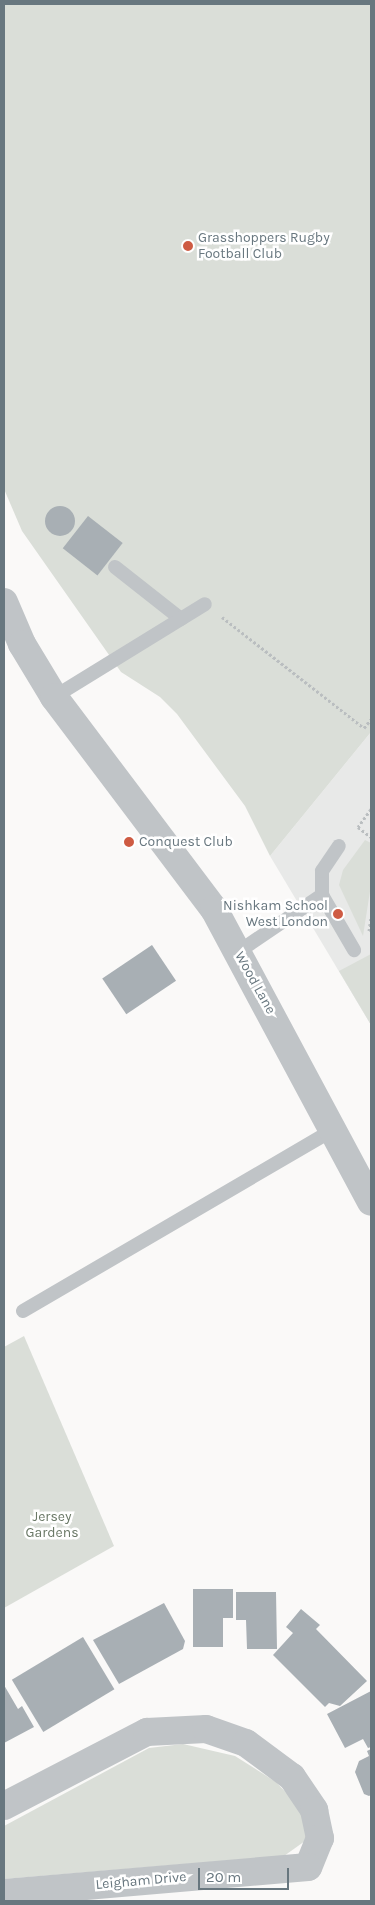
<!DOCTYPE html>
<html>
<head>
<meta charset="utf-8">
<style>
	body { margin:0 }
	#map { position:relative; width:375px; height:1905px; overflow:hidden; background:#faf9f8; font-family:Karla,sans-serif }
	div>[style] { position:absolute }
	.built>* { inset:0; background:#e8e9e8 }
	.green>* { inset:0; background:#daded8 }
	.building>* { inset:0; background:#a8afb4; transform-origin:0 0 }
	.round { border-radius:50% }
	.path>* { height:3px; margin-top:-1.5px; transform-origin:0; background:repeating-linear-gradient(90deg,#babec0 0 2.5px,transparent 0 5px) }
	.service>* { height:14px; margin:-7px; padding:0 7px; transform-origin:7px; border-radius:7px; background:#c0c4c7 }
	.minor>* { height:28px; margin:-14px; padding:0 14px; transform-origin:14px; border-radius:14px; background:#c0c4c7 }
	.tertiary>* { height:28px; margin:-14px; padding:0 14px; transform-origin:14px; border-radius:14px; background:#c0c4c7 }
	.dots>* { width:14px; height:14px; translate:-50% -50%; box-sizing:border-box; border:2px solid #fff; border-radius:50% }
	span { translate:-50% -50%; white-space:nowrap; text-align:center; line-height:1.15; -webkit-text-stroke:5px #fff; paint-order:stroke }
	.poi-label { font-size:14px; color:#68777f }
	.left { translate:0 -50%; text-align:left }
	.right { translate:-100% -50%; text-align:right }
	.street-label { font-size:14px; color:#68777f }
	.park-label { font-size:14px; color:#6a7866 }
	.frame { position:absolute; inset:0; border:5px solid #68777f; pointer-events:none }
	.scale { position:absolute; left:198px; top:1868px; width:91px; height:22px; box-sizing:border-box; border:2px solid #68777f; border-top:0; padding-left:6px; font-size:15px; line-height:18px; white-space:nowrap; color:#68777f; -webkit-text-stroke:4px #fff; paint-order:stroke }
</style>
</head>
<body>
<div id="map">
	<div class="built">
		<i style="clip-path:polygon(371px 732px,371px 1025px,270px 856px)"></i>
	</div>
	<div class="green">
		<i style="clip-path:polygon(4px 4px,371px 4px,371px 732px,270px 856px,245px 806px,177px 714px,160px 697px,121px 672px,22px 531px,4px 489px)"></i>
		<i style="clip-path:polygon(365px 840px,371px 843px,371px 885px,363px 936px,339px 885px,343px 870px)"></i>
		<i style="clip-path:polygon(371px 954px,371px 1025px,339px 971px)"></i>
		<i style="clip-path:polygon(24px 1336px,114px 1546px,4px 1608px,4px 1347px)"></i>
		<i style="clip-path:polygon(183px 1744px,235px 1756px,276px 1782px,296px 1803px,309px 1827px,305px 1841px,284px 1856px,4px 1879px,4px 1826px,149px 1748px)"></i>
	</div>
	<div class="building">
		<i class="round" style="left:45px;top:506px;width:30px;height:30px"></i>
		<i style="left:88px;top:516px;width:44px;height:41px;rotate:38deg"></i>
		<i style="left:152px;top:945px;width:43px;height:60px;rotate:56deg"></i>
		<i style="clip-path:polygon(193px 1589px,233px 1589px,233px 1618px,223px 1618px,223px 1647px,193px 1647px)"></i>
		<i style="clip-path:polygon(236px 1592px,276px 1592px,277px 1649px,247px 1649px,246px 1620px,236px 1620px)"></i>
		<i style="clip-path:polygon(164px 1603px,185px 1641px,183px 1649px,119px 1684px,93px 1640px)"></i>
		<i style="clip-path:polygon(301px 1609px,320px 1625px,316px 1629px,367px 1681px,340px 1706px,329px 1703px,325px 1707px,273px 1655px,293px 1633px,286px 1627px)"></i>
		<i style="left:83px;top:1637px;width:61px;height:83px;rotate:59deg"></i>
		<i style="clip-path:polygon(4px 1685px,18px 1709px,22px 1706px,34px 1727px,4px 1743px)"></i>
		<i style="clip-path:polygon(371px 1691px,371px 1747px,368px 1748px,363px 1739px,345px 1748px,327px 1714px)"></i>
		<i style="clip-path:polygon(371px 1749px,371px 1795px,369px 1796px,364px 1794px,355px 1772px,359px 1761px,369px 1756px,367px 1751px)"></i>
	</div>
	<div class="path">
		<i style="left:222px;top:617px;width:180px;rotate:38deg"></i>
		<i style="left:364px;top:728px;width:11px;rotate:-52deg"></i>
		<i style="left:371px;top:809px;width:22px;rotate:126deg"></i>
		<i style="left:358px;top:827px;width:16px;rotate:38deg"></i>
		<i style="left:369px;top:931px;width:15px;rotate:-82deg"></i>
	</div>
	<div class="service">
		<i style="left:115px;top:567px;width:84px;rotate:38.2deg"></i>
		<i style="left:54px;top:697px;width:177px;rotate:-31.6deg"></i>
		<i style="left:322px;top:895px;width:64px;rotate:59.8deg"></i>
		<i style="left:238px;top:952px;width:102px;rotate:-34.2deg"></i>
		<i style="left:322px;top:895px;width:24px;rotate:-90deg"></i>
		<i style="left:322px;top:871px;width:30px;rotate:-56deg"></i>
		<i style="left:23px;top:1311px;width:359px;rotate:-30.3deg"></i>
	</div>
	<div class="minor">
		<i style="left:4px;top:1806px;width:161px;rotate:-27.4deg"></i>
		<i style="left:147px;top:1732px;width:59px;rotate:-2.9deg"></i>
		<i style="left:206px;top:1729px;width:42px;rotate:19.3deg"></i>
		<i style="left:246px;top:1743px;width:57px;rotate:36.5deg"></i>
		<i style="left:292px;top:1777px;width:40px;rotate:56deg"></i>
		<i style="left:314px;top:1810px;width:29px;rotate:78deg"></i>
		<i style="left:320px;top:1838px;width:31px;rotate:112deg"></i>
		<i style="left:308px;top:1867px;width:305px;rotate:175.1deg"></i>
	</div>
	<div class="tertiary">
		<i style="left:4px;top:602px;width:46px;rotate:66.8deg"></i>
		<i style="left:22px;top:644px;width:62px;rotate:58.9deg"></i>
		<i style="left:54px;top:697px;width:266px;rotate:53deg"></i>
		<i style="left:214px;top:909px;width:332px;rotate:61.8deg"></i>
	</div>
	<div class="dots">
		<i style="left:188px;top:246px;background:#ce5b43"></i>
		<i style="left:129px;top:842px;background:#ce5b43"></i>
		<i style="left:338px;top:914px;background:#ce5b43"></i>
	</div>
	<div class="poi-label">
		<span class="left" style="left:198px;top:246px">Grasshoppers Rugby<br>Football Club</span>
		<span class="left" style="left:139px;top:842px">Conquest Club</span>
		<span class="right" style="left:328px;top:914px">Nishkam School<br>West London</span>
	</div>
	<div class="street-label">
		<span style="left:255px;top:983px;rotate:61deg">Wood Lane</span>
		<span style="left:141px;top:1881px;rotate:-5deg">Leigham Drive</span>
	</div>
	<div class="park-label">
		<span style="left:52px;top:1525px">Jersey<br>Gardens</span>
	</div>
	<div class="frame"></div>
	<div class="scale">20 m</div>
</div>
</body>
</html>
